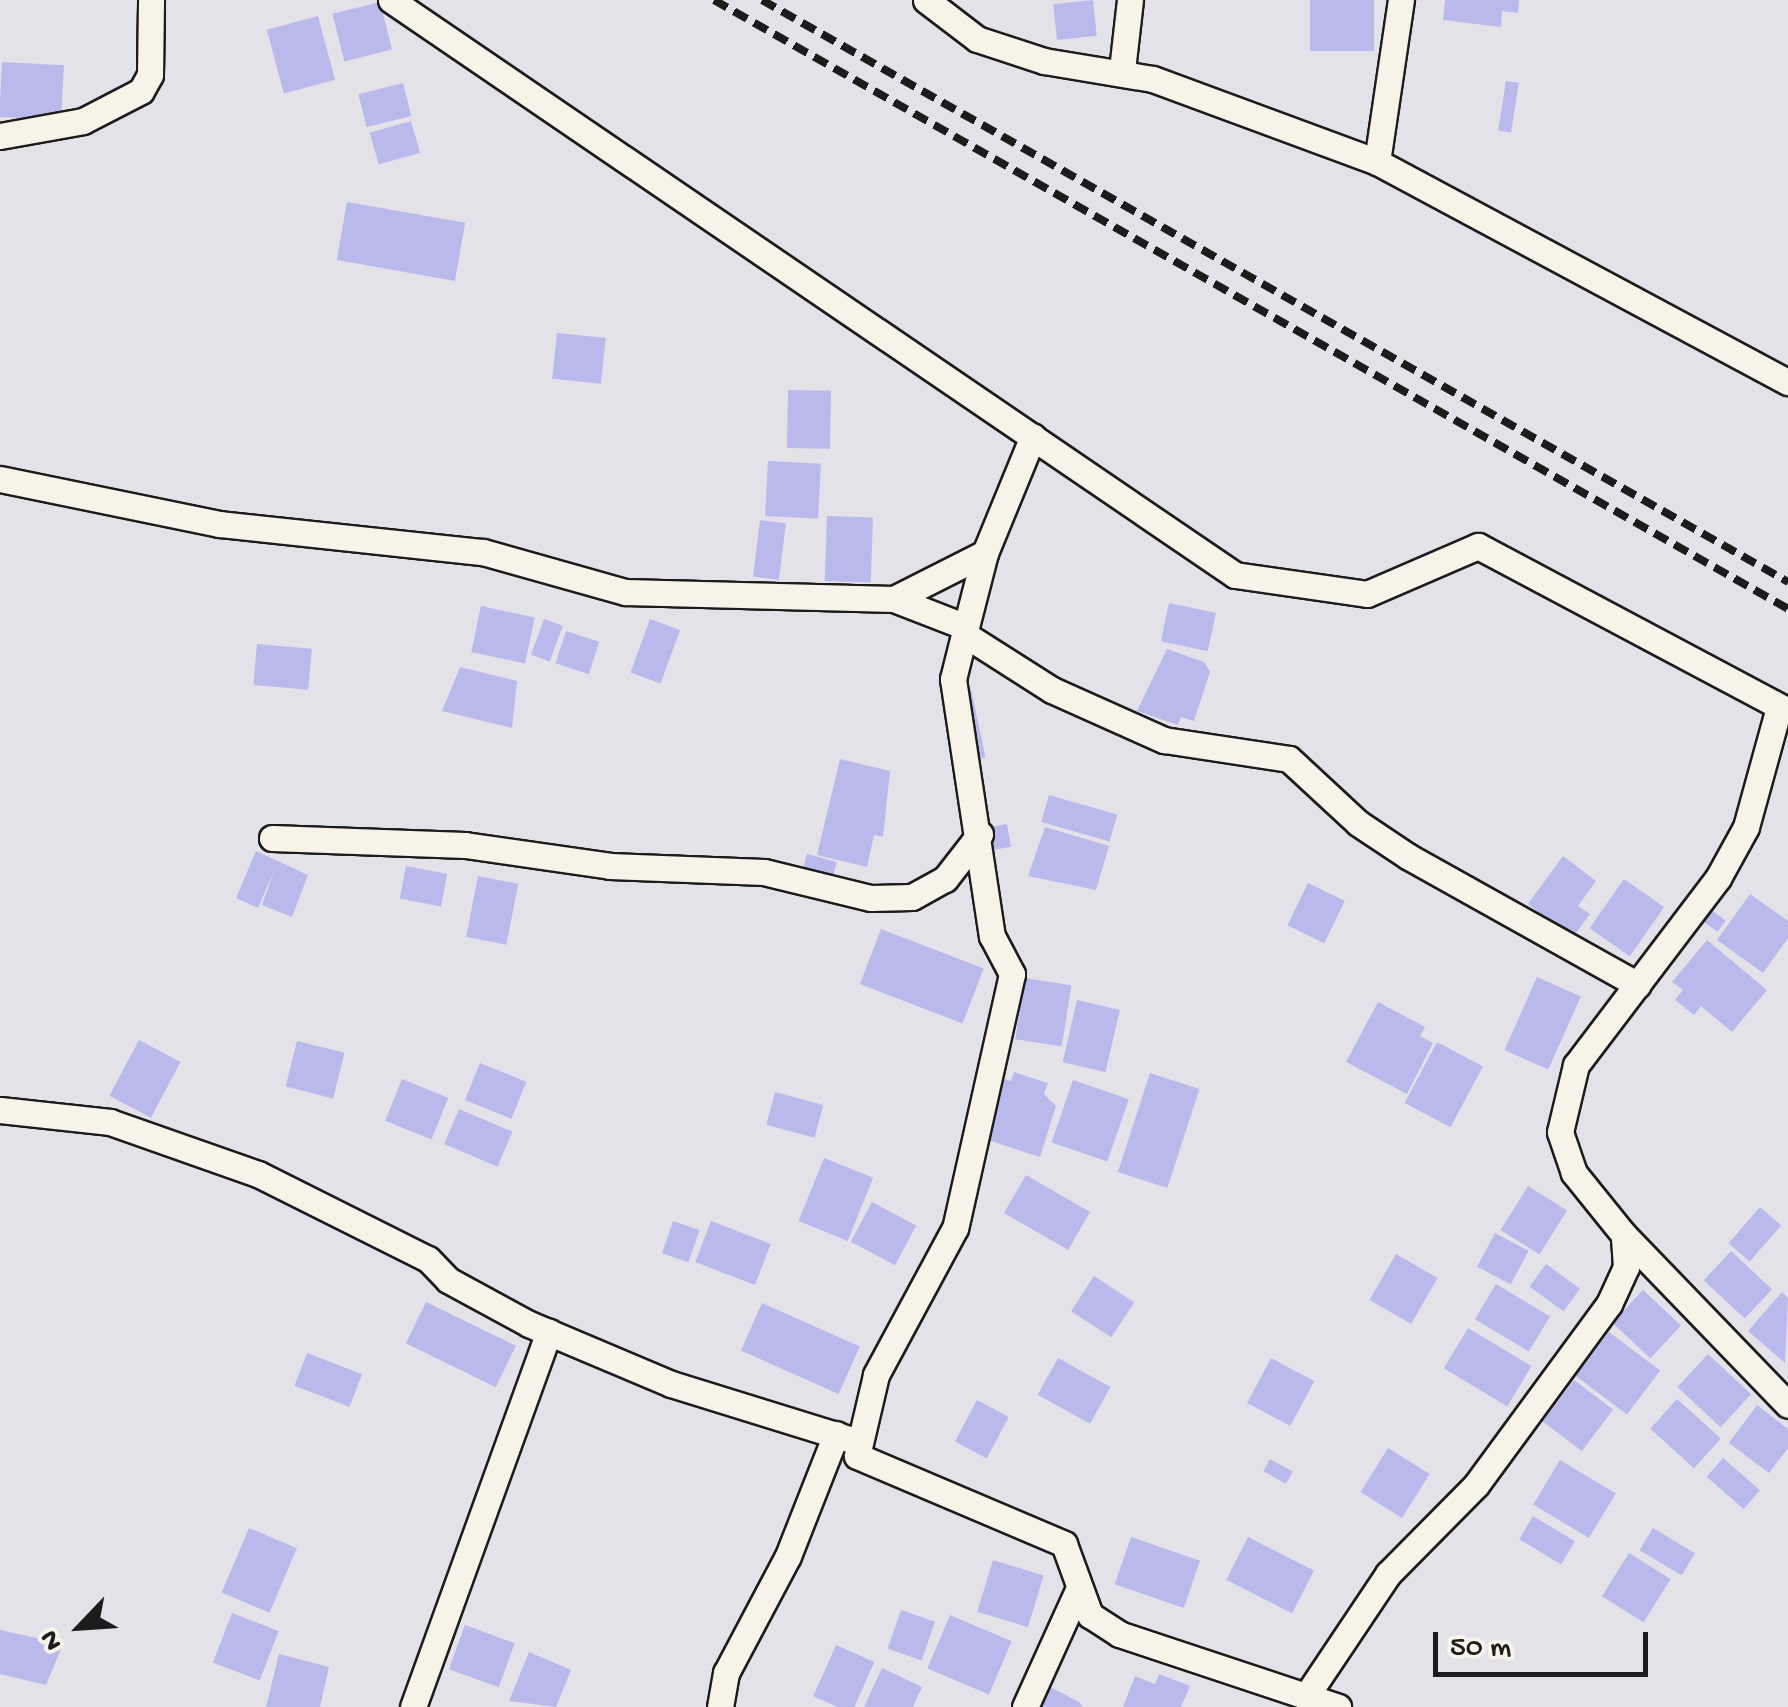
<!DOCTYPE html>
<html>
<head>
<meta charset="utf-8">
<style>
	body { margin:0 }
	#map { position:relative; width:1788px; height:1707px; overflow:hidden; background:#e4e2e9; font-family:"Gochi Hand",sans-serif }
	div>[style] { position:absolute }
	.building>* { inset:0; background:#b9b9eb; transform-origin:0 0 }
	.roads { filter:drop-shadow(2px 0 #1c1c1c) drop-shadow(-2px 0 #1c1c1c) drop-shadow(0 2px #1c1c1c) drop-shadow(0 -2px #1c1c1c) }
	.minor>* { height:25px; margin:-12.5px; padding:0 12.5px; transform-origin:12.5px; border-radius:12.5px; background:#f7f3e8 }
	.rail>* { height:8px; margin-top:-4px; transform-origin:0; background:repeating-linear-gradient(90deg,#1c1c1c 0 15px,transparent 0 23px) }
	span { translate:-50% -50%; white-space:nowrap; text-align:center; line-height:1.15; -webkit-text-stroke:8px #f7f3e8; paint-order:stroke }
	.north { position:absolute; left:30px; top:1577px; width:100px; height:100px; -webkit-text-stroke:8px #f7f3e8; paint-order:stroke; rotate:245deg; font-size:28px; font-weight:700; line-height:40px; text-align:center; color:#1c1c1c }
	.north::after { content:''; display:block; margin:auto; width:35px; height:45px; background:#1c1c1c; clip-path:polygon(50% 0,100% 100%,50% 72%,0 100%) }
	.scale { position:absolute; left:1433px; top:1632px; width:215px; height:45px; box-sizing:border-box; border:5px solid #1c1c1c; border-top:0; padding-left:12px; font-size:30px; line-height:35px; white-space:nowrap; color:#1c1c1c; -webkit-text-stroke:8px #f7f3e8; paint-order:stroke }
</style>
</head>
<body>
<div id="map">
	<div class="building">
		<i style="left:1093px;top:0;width:36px;height:40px;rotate:84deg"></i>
		<i style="left:1310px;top:0;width:64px;height:51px"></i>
		<i style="clip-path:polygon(1445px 0,1519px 0,1518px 13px,1502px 11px,1501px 27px,1443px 20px)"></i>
		<i style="left:380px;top:2px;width:49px;height:49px;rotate:76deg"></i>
		<i style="left:318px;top:16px;width:66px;height:53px;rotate:75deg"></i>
		<i style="left:2px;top:62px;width:62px;height:55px;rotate:3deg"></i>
		<i style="left:1506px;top:81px;width:13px;height:50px;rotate:9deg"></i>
		<i style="left:403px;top:83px;width:34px;height:46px;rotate:76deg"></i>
		<i style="left:411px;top:121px;width:33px;height:43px;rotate:74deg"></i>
		<i style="left:347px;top:202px;width:120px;height:59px;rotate:10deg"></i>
		<i style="left:557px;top:333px;width:49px;height:46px;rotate:6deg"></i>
		<i style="left:788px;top:390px;width:43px;height:58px;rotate:1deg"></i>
		<i style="left:768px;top:461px;width:53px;height:55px;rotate:3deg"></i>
		<i style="left:827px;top:516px;width:46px;height:65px;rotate:2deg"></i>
		<i style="left:760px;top:520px;width:26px;height:57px;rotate:7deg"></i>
		<i style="left:1169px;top:603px;width:48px;height:39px;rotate:12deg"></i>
		<i style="left:481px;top:606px;width:55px;height:47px;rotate:12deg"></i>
		<i style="left:544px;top:619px;width:20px;height:38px;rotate:20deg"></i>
		<i style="left:650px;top:619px;width:32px;height:57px;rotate:20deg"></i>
		<i style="left:566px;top:631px;width:35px;height:34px;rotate:18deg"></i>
		<i style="left:257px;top:644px;width:55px;height:41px;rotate:5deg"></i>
		<i style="clip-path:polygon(1167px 649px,1204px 662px,1210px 672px,1194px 721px,1181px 717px,1178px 725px,1137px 711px)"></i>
		<i style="clip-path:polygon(460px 667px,517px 681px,512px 728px,442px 711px)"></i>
		<i style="left:971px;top:689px;width:70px;height:15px;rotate:78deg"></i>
		<i style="clip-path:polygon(840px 759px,890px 771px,883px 837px,874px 835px,867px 867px,817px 855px)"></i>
		<i style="left:1049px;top:795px;width:71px;height:28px;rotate:16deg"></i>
		<i style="left:1007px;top:824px;width:23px;height:23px;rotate:80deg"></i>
		<i style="clip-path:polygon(1045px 827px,1109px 846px,1096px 890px,1028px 876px)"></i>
		<i style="clip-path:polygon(256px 851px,308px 875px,292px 917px,262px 905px,275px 868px,258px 908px,236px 898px)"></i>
		<i style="left:807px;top:854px;width:31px;height:25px;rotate:15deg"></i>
		<i style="clip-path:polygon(1563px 856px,1596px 881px,1578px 906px,1590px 914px,1573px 937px,1528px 904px)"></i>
		<i style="left:406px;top:866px;width:42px;height:33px;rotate:11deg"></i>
		<i style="left:478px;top:876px;width:41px;height:62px;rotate:11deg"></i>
		<i style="left:1624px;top:879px;width:49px;height:60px;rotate:35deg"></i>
		<i style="left:1308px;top:883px;width:41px;height:47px;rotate:26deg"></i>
		<i style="clip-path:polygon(1750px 894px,1788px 921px,1788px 938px,1763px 973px,1717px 940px)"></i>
		<i style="left:1705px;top:905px;width:26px;height:14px;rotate:37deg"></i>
		<i style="left:881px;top:929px;width:110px;height:59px;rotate:21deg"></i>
		<i style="clip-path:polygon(1707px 940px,1767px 990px,1732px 1032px,1701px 1006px,1694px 1015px,1675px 1000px,1683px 990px,1672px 982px)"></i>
		<i style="left:1537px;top:977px;width:48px;height:80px;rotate:24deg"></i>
		<i style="left:1025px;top:978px;width:47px;height:62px;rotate:9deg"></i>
		<i style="left:1077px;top:1000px;width:44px;height:64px;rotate:13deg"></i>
		<i style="clip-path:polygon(1378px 1002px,1425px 1027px,1420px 1036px,1433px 1043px,1407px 1094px,1346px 1062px)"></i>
		<i style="left:139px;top:1040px;width:47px;height:63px;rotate:28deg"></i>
		<i style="left:297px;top:1041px;width:49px;height:47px;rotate:14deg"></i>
		<i style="left:1437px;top:1042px;width:52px;height:69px;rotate:28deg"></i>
		<i style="left:480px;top:1063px;width:50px;height:40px;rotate:22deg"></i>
		<i style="clip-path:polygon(1014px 1072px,1048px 1083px,1044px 1094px,1056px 1106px,1040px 1157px,982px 1138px,1000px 1078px,1011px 1081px)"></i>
		<i style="left:1150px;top:1073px;width:52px;height:104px;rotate:18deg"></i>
		<i style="left:402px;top:1079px;width:50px;height:45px;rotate:22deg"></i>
		<i style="left:1073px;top:1080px;width:59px;height:66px;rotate:19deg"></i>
		<i style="left:775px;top:1092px;width:50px;height:34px;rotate:15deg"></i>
		<i style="left:459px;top:1109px;width:58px;height:38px;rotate:23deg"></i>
		<i style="left:824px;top:1158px;width:53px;height:68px;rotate:22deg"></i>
		<i style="left:1026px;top:1175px;width:74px;height:44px;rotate:30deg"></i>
		<i style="left:1528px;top:1186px;width:46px;height:52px;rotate:32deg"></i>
		<i style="left:872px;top:1202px;width:50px;height:45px;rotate:28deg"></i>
		<i style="left:1760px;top:1207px;width:28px;height:48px;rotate:41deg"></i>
		<i style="left:673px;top:1221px;width:28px;height:34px;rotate:19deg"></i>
		<i style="left:711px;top:1221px;width:64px;height:44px;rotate:21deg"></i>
		<i style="left:1495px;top:1233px;width:38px;height:38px;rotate:28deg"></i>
		<i style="left:1731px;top:1251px;width:56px;height:40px;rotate:43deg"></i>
		<i style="left:1396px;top:1254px;width:48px;height:53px;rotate:30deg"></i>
		<i style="left:1546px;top:1264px;width:42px;height:28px;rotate:36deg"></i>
		<i style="left:1094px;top:1276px;width:48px;height:42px;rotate:33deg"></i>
		<i style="left:1496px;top:1284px;width:63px;height:41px;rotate:31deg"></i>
		<i style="left:1643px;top:1290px;width:52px;height:45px;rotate:43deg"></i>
		<i style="clip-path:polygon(1782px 1292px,1788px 1298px,1785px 1363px,1748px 1331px)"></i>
		<i style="left:426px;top:1302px;width:100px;height:46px;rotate:26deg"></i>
		<i style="left:762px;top:1303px;width:107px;height:52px;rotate:24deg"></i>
		<i style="left:1468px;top:1328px;width:74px;height:47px;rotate:31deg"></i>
		<i style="left:1609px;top:1332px;width:64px;height:55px;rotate:37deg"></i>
		<i style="left:307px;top:1353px;width:59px;height:35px;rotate:21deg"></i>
		<i style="left:1708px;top:1354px;width:59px;height:45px;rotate:43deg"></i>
		<i style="left:1058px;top:1358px;width:60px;height:42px;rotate:29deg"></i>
		<i style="left:1271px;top:1358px;width:49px;height:51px;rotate:28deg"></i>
		<i style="left:1574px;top:1380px;width:49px;height:52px;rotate:37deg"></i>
		<i style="left:1677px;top:1399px;width:59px;height:40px;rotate:42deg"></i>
		<i style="left:977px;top:1400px;width:36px;height:47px;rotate:28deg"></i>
		<i style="clip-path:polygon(1757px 1405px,1788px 1429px,1788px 1448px,1769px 1473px,1729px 1443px)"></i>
		<i style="left:1388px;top:1448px;width:49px;height:52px;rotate:32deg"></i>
		<i style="left:1723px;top:1458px;width:49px;height:25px;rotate:41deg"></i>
		<i style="left:1270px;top:1459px;width:26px;height:14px;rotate:29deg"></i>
		<i style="left:1560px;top:1460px;width:65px;height:52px;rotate:31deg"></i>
		<i style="left:1533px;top:1516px;width:49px;height:27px;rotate:31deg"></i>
		<i style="left:249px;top:1528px;width:52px;height:70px;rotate:23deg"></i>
		<i style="left:1653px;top:1528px;width:49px;height:26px;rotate:31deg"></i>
		<i style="left:1131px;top:1537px;width:73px;height:50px;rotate:19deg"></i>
		<i style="left:1248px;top:1537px;width:74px;height:48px;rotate:27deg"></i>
		<i style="left:1629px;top:1553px;width:49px;height:51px;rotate:32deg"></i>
		<i style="left:993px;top:1560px;width:53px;height:54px;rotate:17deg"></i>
		<i style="left:901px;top:1610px;width:36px;height:41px;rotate:19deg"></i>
		<i style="left:232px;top:1613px;width:50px;height:53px;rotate:21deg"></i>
		<i style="left:950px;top:1615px;width:67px;height:58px;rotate:23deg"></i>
		<i style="left:465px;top:1625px;width:53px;height:47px;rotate:20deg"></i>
		<i style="clip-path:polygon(0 1630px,63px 1644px,46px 1685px,0 1674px)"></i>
		<i style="left:836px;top:1645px;width:42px;height:56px;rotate:24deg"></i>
		<i style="clip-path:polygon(529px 1652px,571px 1670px,556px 1707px,509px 1701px)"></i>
		<i style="clip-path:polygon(279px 1654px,329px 1667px,320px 1707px,266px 1707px)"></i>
		<i style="clip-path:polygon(882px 1668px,922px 1687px,913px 1707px,864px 1707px)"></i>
		<i style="clip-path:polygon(1159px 1674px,1190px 1686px,1181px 1707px,1123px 1707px,1135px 1676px,1155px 1684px)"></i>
		<i style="clip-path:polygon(1048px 1686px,1079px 1702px,1083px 1707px,1037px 1707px)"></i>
	</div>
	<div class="roads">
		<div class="minor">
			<i style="left:391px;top:0;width:1021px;rotate:34.27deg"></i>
			<i style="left:1235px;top:575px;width:133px;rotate:8.2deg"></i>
			<i style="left:1367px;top:594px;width:121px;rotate:-23.4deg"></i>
			<i style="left:1478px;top:546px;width:351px;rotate:28deg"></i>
			<i style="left:926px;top:0;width:64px;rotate:37.4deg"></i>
			<i style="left:977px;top:39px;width:71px;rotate:18.2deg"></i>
			<i style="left:1044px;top:61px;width:110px;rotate:9.4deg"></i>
			<i style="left:1153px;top:79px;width:239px;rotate:20.3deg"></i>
			<i style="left:1377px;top:162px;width:466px;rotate:28.2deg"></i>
			<i style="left:1122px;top:70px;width:70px;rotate:-83.5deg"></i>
			<i style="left:0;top:136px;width:84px;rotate:-10.2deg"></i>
			<i style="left:83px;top:121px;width:65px;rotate:-27.3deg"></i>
			<i style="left:141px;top:91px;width:18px;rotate:-61deg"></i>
			<i style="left:150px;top:75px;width:75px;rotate:-89.2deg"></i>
			<i style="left:1377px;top:162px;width:164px;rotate:-81.6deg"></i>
			<i style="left:0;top:479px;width:224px;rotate:11.6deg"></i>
			<i style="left:219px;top:524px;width:265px;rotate:6.1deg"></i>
			<i style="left:483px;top:552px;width:148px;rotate:15.7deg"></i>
			<i style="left:625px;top:592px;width:269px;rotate:1.5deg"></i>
			<i style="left:894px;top:599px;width:77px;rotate:21.3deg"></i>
			<i style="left:966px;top:627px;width:76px;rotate:-75.6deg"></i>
			<i style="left:985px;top:553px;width:126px;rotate:-67.7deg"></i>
			<i style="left:894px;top:599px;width:102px;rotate:-26.8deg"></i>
			<i style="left:966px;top:627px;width:54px;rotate:104deg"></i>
			<i style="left:953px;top:679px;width:260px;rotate:81.4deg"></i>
			<i style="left:992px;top:936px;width:43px;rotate:62.2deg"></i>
			<i style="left:1012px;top:974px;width:260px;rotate:102.6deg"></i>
			<i style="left:955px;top:1228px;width:167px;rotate:118.3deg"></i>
			<i style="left:876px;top:1375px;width:83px;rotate:103.2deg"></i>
			<i style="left:857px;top:1456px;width:225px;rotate:23deg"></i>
			<i style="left:1064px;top:1544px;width:76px;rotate:69.9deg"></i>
			<i style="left:1090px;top:1615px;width:35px;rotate:33deg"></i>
			<i style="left:1119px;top:1634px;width:231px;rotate:18.4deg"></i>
			<i style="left:964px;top:634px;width:104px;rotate:32.5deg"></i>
			<i style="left:1052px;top:690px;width:123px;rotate:24.1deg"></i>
			<i style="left:1164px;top:740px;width:126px;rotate:8.6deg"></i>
			<i style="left:1289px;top:759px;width:94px;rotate:42.8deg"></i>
			<i style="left:1358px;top:823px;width:61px;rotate:33.7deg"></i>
			<i style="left:1409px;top:857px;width:262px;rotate:29.2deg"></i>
			<i style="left:272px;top:838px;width:193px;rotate:2.1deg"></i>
			<i style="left:465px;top:845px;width:147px;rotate:8.2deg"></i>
			<i style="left:610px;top:866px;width:154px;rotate:2.2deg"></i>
			<i style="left:764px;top:872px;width:110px;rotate:13.7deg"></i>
			<i style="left:871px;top:898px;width:41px;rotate:-1.4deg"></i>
			<i style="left:912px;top:897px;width:38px;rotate:-29deg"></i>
			<i style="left:945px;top:879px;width:57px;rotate:-52.1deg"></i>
			<i style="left:0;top:1110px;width:111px;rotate:6.2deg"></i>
			<i style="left:110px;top:1122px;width:157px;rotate:19.4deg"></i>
			<i style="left:258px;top:1174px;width:190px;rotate:26.6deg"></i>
			<i style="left:428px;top:1259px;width:29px;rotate:46deg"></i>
			<i style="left:448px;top:1280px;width:92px;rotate:28.5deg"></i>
			<i style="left:529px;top:1324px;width:154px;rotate:22.9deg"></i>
			<i style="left:671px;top:1384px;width:193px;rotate:17.2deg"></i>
			<i style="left:1624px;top:1235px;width:236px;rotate:46deg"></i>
			<i style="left:1307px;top:1695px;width:146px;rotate:-56.2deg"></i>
			<i style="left:1388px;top:1574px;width:125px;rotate:-45.3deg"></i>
			<i style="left:1476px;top:1485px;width:225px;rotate:-53.7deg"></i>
			<i style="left:1609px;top:1304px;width:41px;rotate:-65.3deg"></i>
			<i style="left:1626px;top:1267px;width:32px;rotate:-94deg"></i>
			<i style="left:1624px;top:1235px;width:80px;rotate:-128.9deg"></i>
			<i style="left:1574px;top:1173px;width:43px;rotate:-108.9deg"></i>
			<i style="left:1560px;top:1132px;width:69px;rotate:-76.6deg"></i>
			<i style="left:1576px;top:1065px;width:235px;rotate:-52.8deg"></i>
			<i style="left:1718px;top:878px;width:58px;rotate:-61.2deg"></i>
			<i style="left:1746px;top:827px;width:124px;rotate:-74.6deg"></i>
			<i style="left:413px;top:1707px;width:399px;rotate:-70.1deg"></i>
			<i style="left:720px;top:1707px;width:35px;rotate:-80deg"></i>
			<i style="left:726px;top:1673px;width:132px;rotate:-62.1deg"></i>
			<i style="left:788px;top:1556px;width:131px;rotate:-68.5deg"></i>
			<i style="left:1025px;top:1707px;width:131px;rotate:-65.6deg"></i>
		</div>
	</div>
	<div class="rail">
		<i style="left:714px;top:0;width:1235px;rotate:29.55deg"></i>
		<i style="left:762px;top:0;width:1180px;rotate:29.56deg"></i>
	</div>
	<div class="north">N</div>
	<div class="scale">50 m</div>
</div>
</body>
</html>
